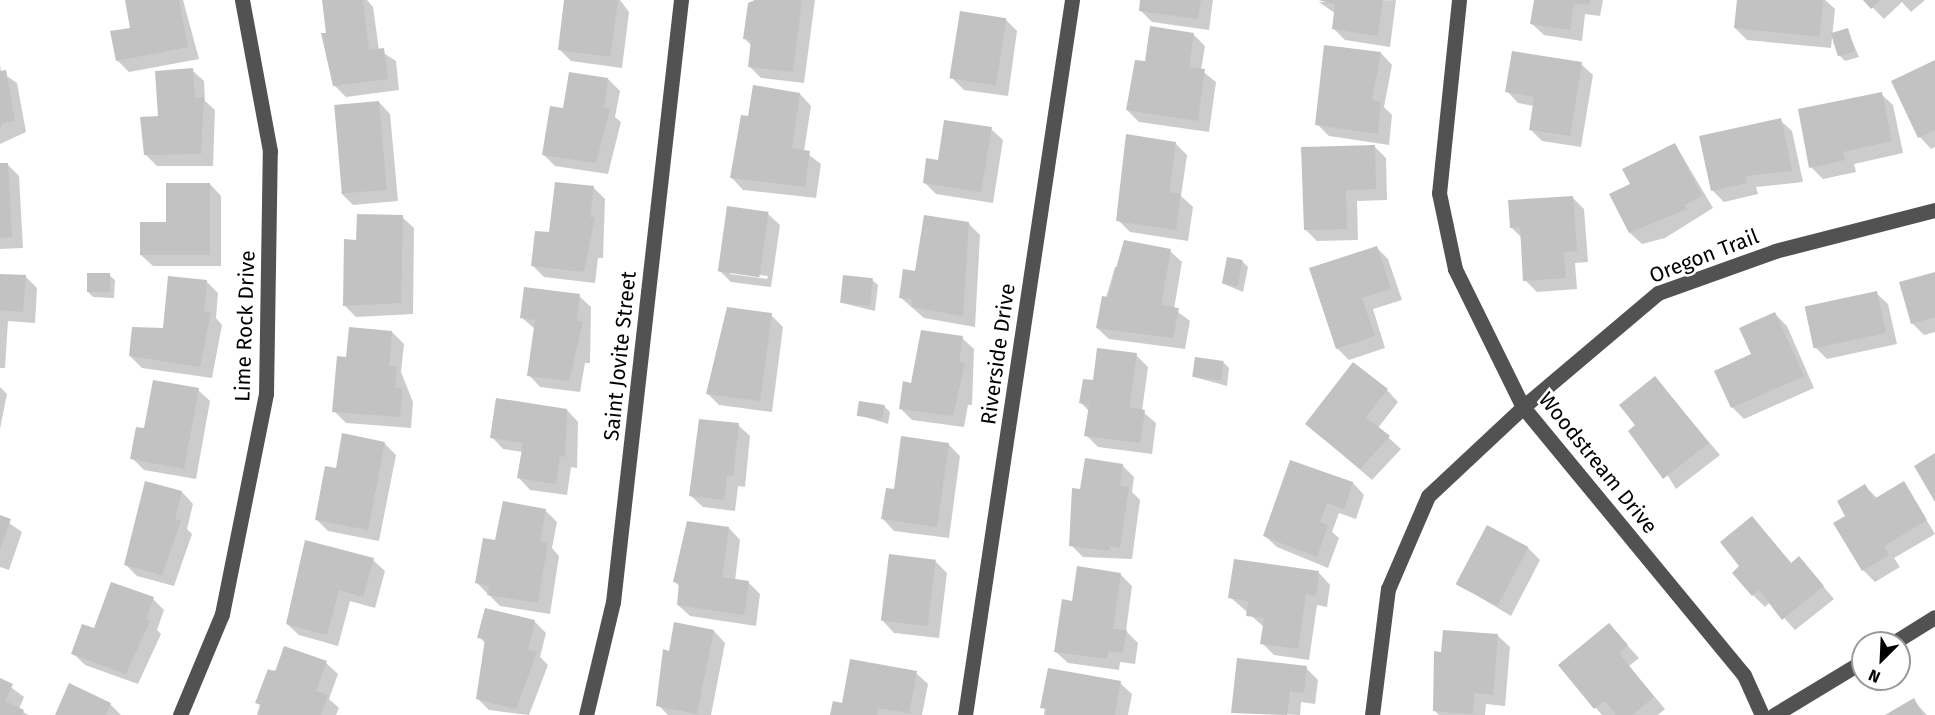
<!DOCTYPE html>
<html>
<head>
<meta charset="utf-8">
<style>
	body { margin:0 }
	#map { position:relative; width:1935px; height:715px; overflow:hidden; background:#fff; font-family:"Fira Sans",sans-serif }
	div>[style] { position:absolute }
	.shadow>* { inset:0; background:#0003 }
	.building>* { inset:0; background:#c2c2c2; transform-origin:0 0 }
	.minor>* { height:15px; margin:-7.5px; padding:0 7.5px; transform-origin:7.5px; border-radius:7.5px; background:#525252 }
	span { translate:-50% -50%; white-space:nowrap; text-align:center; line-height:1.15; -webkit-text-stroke:5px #fff; paint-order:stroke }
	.street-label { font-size:21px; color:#000 }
	.north { position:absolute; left:1851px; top:631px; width:60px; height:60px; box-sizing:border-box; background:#fff; border:2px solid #999; border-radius:50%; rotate:204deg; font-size:16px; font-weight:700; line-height:24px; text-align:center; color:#000 }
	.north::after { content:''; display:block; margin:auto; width:21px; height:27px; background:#000; clip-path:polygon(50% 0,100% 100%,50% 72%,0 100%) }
</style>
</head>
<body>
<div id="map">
	<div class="shadow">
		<i style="clip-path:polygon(126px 0,183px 0,199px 59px,129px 72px,117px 60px,132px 29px)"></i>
		<i style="clip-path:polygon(324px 0,367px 0,373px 7px,379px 50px,396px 61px,399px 90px,346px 97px,334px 85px)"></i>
		<i style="clip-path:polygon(566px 0,620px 0,629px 12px,622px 68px,571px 61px,559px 49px)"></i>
		<i style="clip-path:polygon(754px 0,815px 0,804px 83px,761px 78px,749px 66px,752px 46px,745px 39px)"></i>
		<i style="clip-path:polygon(1142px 0,1213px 0,1209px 30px,1152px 22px,1140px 10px)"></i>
		<i style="clip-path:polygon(1396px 0,1390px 47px,1345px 40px,1334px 29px,1336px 14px,1319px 2px)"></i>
		<i style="clip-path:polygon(1535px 0,1603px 0,1600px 16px,1585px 14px,1582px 41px,1544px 35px,1532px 24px)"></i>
		<i style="clip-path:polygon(1738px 0,1825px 0,1835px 9px,1831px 48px,1747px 40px,1735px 28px)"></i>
		<i style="clip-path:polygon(1865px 0,1925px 0,1911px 12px,1902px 2px,1884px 19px)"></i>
		<i style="clip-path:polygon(1005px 19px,1017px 31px,1008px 96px,964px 90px,952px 78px)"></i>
		<i style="clip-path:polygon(1847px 29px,1859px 57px,1845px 61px,1839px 55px)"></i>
		<i style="clip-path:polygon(1193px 34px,1205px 46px,1201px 70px,1216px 82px,1209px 132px,1139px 122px,1127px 110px)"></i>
		<i style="clip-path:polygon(1381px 53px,1392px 65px,1384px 107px,1392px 115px,1389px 145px,1329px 136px,1317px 124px)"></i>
		<i style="clip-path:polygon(1935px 62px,1935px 147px,1931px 149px,1920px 137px,1893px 82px)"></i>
		<i style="clip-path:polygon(0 64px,1px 72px,17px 83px,26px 132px,0 144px)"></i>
		<i style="clip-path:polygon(1581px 64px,1593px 75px,1581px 147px,1542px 141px,1530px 129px,1534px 106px,1518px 103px,1507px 91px)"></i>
		<i style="clip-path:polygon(192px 70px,204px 81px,205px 101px,215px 110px,213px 166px,157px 166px,145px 154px,160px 117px)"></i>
		<i style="clip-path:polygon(608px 79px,620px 91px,615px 117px,621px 122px,608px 174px,555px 166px,543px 154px,564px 110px)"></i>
		<i style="clip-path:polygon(800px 94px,811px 106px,804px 151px,821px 164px,816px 198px,743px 190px,732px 178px,750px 118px)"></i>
		<i style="clip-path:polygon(1881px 94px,1893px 105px,1903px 153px,1854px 164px,1856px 172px,1823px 179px,1811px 167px)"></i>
		<i style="clip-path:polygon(379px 102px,390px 114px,398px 201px,353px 205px,341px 193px)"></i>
		<i style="clip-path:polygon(1780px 120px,1792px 131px,1803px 182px,1756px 187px,1758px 194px,1724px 202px,1712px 190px)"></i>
		<i style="clip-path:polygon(991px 129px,1003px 140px,993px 203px,936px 194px,924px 182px,940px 162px)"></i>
		<i style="clip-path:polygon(1176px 144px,1187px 155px,1181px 196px,1193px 207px,1188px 241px,1130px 232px,1118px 220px)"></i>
		<i style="clip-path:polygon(1675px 144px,1713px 208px,1665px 238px,1642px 244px,1630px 233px,1632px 184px)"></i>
		<i style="clip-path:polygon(1374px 146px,1386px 158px,1387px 200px,1357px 201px,1358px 240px,1317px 241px,1305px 229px)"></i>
		<i style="clip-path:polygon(7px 164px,19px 176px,23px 248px,0 249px,0 165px)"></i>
		<i style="clip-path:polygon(210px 184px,221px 196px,221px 266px,153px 266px,141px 255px)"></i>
		<i style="clip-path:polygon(593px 187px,605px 199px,603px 258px,598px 258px,595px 283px,544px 277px,532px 265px,550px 234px)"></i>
		<i style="clip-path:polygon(1572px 197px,1584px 209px,1588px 262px,1575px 263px,1577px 289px,1537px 292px,1525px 280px,1522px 238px,1511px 227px)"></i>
		<i style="clip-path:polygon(evenodd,768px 214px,780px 225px,771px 287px,731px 282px,719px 270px,768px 214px,730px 271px,768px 276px,767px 279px,730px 274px,730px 271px)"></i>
		<i style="clip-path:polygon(402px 217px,414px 228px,413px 314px,356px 317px,344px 305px,358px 241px)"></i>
		<i style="clip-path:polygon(968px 223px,980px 235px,975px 327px,924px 318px,900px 297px,917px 273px)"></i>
		<i style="clip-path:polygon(1377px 248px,1388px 259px,1402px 300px,1373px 309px,1385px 348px,1349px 360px,1337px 348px)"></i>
		<i style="clip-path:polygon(1170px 251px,1182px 262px,1174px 309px,1190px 321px,1185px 349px,1109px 339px,1097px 328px,1115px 267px)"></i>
		<i style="clip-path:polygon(1242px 261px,1248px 267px,1243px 292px,1224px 284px)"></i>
		<i style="clip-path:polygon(1935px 273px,1935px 332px,1924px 335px,1912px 323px)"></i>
		<i style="clip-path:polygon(0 275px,25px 276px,37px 288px,35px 323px,8px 321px,5px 368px,0 368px)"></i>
		<i style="clip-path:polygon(109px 275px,115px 280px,114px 298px,93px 297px,87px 291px)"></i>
		<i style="clip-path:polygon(872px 280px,878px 285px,875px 311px,842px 303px)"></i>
		<i style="clip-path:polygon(206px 281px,218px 293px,216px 318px,222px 325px,212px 378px,142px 368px,130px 356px,165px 329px)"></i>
		<i style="clip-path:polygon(1876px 293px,1888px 304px,1897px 344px,1827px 359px,1815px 347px)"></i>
		<i style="clip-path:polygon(579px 296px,591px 307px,590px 363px,585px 363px,580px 392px,540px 387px,529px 375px,535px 329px,521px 317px)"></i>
		<i style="clip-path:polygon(1775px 314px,1787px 326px,1814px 388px,1744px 419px,1732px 407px)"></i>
		<i style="clip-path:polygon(771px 315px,783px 327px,772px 412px,719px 405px,707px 393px)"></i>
		<i style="clip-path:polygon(392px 332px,404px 344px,401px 372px,413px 402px,411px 428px,346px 423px,334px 411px,347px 359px)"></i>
		<i style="clip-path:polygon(962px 338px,974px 349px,972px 405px,968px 405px,964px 427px,912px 420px,900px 408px,912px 385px)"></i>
		<i style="clip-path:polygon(1136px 355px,1148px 367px,1142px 411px,1156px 423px,1152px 454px,1098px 447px,1086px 435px,1089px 411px,1081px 403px,1094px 382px)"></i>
		<i style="clip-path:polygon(1224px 363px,1229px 368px,1227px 386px,1194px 377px)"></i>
		<i style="clip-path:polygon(1655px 378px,1720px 455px,1676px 489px,1637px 425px)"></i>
		<i style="clip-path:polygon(0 387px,7px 394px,0 429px)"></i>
		<i style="clip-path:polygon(198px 390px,210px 401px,196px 479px,144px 470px,132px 458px,145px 430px)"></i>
		<i style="clip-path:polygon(1387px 390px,1398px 402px,1378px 428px,1401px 449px,1372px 480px,1307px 424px)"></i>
		<i style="clip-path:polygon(884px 406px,890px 412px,888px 424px,859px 415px)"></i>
		<i style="clip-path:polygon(567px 410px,578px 422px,577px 468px,571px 467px,567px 495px,530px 490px,519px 478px,523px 452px,503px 449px,492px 437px)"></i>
		<i style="clip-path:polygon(738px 425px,750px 436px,745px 487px,738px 486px,735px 511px,703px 507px,691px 496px)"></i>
		<i style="clip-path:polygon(384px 443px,396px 455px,379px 541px,328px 531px,316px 519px,337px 470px)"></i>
		<i style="clip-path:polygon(948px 444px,960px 456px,949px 538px,894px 531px,883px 519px,895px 491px)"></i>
		<i style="clip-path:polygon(1291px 462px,1353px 483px,1364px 495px,1356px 519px,1339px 513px,1332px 532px,1339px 538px,1328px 568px,1277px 547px,1265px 536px)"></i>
		<i style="clip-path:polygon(1122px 465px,1134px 477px,1132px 492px,1140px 500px,1132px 559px,1083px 557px,1071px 545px,1082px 491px)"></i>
		<i style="clip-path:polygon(146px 483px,182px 492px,193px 504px,187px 529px,192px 534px,174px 586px,137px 576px,126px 565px)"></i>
		<i style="clip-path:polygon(1904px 483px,1935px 534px,1894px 558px,1900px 567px,1875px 582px,1863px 570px,1847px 516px,1865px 486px,1877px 498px)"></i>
		<i style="clip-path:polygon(545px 510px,557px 522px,552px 548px,559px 556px,550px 614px,500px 606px,476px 582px,497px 542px)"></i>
		<i style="clip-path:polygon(0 517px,22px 532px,9px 570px,0 567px)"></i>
		<i style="clip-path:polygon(1752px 518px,1792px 564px,1799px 558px,1834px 599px,1795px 630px,1770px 602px,1765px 607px,1753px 595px,1742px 566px)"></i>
		<i style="clip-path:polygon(729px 528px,740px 540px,735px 581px,748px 582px,760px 594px,756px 626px,690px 616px,678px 605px,680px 587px,675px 582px)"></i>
		<i style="clip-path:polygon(1528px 548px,1540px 560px,1511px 616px,1458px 584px)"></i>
		<i style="clip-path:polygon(373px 560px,385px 571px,375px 608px,350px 601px,338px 646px,299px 635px,287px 624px)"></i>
		<i style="clip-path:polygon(935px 561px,947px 573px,939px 638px,894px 633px,883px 621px)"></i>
		<i style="clip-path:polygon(1319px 573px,1330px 585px,1327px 607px,1317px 605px,1309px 660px,1274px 655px,1262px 643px,1264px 627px,1230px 597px)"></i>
		<i style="clip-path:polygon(1120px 574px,1132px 586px,1126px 631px,1138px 643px,1135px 664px,1120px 662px,1119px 670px,1068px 663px,1056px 652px,1073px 603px)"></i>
		<i style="clip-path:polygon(153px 599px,164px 610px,157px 630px,161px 634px,138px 684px,85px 665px,73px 653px,95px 630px)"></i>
		<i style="clip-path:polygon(534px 621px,546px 633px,540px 657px,548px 665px,529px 715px,489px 710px,477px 698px,486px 644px,479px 637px)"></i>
		<i style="clip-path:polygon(1609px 625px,1639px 658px,1629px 666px,1665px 709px,1658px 715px,1602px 715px,1560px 666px)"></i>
		<i style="clip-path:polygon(714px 631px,725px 643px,711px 715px,668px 715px,658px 705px,670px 653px)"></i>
		<i style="clip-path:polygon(1498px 636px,1510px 647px,1505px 706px,1486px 704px,1485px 715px,1439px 715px,1434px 710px,1442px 653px)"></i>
		<i style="clip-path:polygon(326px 663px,338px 674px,329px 699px,339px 708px,336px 715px,257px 715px,269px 671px)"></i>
		<i style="clip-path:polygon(1306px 668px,1318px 680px,1315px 704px,1301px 702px,1300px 715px,1233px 712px)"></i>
		<i style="clip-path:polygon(1049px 669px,1120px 683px,1132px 694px,1128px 715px,1044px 715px)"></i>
		<i style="clip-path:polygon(916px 673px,928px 684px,922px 715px,832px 715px,843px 704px)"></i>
		<i style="clip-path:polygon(0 679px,24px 697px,19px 709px,28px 715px,0 715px)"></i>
		<i style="clip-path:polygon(1913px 700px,1927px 715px,1888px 715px)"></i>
		<i style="clip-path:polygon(110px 704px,121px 715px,56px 715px)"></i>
	</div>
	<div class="building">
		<i style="clip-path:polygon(125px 0,179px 0,188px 47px,116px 61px,110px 31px,130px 28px)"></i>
		<i style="clip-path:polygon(322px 0,363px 0,369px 50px,384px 48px,388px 79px,333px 86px,321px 33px,326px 33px)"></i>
		<i style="clip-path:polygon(564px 0,618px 0,610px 57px,558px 50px)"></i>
		<i style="clip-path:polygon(755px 0,802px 0,793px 72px,748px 67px,751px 40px,743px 39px,748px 3px)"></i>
		<i style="clip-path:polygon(1140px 0,1201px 0,1198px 19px,1139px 11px)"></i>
		<i style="clip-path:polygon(1318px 0,1383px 0,1378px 36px,1332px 29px,1335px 4px)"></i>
		<i style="clip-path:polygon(1534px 0,1590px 0,1589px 5px,1574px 3px,1570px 30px,1530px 24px)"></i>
		<i style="clip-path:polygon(1737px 0,1823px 0,1820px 37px,1734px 28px)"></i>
		<i style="clip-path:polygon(1863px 0,1880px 0,1871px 9px)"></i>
		<i style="left:960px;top:11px;width:47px;height:68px;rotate:9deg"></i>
		<i style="clip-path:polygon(1150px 26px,1194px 33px,1189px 67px,1205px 69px,1198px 121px,1126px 110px,1135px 60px,1145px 61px)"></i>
		<i style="left:1848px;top:28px;width:24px;height:18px;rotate:73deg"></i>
		<i style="clip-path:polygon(1324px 45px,1381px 52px,1372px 100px,1381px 102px,1378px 134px,1315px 125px)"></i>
		<i style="clip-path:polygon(1512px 51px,1582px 62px,1570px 136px,1529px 130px,1534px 97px,1505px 92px)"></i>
		<i style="clip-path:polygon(1935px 60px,1935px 130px,1918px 138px,1891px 81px)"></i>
		<i style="clip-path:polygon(193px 68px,195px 98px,204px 97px,201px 154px,144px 155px,140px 117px,158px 116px,155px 71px)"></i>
		<i style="clip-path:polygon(6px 70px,15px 121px,2px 123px,0 130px,0 71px)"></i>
		<i style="clip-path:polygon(569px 72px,608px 78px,604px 108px,610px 109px,596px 163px,542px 155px,550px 106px,563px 108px)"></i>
		<i style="clip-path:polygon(753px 85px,800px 93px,792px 148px,810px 151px,805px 187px,730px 178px,741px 115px,748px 116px)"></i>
		<i style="clip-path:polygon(1882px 92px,1892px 141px,1843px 152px,1845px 160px,1809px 168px,1798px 109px)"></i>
		<i style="left:379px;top:101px;width:89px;height:45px;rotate:85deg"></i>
		<i style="clip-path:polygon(1781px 118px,1792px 171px,1745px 176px,1747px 183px,1711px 191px,1699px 136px)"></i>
		<i style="clip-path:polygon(944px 120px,992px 127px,981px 192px,923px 183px,926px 158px,938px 160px)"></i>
		<i style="clip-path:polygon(1126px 134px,1176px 142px,1169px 192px,1181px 194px,1176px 230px,1116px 221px)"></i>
		<i style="clip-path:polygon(1675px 143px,1702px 196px,1684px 205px,1687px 209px,1629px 233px,1609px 194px,1630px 184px,1622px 169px)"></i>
		<i style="clip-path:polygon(1375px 145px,1376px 189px,1346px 190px,1347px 229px,1304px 230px,1301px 147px)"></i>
		<i style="clip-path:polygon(0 163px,8px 163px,12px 237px,0 238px)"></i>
		<i style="clip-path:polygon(555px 182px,594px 186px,590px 217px,595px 217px,584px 272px,531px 266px,535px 231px,549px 232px)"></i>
		<i style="clip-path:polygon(166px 183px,210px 183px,210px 255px,140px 255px,140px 222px,166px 222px)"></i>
		<i style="clip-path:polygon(1573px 196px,1577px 251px,1564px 252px,1566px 278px,1523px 281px,1520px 227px,1510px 228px,1508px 200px)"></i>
		<i style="left:727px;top:206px;width:42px;height:66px;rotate:8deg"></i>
		<i style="clip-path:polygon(357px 214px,403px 215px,401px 303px,343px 306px,344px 239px,356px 240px)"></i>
		<i style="clip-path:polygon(924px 215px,969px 222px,963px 316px,911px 307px,912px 299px,899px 298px,903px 269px,915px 271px)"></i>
		<i style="clip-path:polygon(1124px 240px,1171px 249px,1161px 305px,1179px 308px,1173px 338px,1096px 328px,1102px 296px,1108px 297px)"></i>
		<i style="clip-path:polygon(1377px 246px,1391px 289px,1362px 298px,1375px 336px,1336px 349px,1309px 268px)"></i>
		<i style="left:1227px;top:257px;width:16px;height:27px;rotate:11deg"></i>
		<i style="clip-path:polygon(1935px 272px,1935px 317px,1911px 324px,1899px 282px)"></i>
		<i style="left:87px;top:273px;width:23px;height:19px"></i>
		<i style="clip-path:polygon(0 274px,26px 275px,23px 312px,0 310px)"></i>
		<i style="left:843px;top:275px;width:30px;height:28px;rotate:6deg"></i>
		<i style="clip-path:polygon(168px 276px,207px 280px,204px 311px,211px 312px,200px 367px,129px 356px,132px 327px,163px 328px)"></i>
		<i style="clip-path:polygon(524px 287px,580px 294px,577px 320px,583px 322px,569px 381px,527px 376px,535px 320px,520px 318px)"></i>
		<i style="left:1877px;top:291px;width:43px;height:74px;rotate:78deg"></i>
		<i style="clip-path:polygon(727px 307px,772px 313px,760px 401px,706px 394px)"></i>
		<i style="clip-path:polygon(1775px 312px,1804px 376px,1731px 408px,1714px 371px,1751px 354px,1739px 328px)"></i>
		<i style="clip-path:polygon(349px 327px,392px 331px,389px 366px,397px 366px,395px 388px,402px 389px,400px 417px,332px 412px,337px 356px,346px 357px)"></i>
		<i style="clip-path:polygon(921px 330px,963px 336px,959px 362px,965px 363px,953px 416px,899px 409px,903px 381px,911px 383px)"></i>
		<i style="clip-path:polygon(1097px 348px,1137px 353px,1129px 407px,1145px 410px,1140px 443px,1084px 436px,1089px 405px,1079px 403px,1083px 379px,1093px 380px)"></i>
		<i style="left:1195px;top:357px;width:29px;height:20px;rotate:8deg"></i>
		<i style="clip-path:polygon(1353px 362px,1388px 389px,1366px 417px,1390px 436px,1360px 469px,1305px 424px)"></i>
		<i style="clip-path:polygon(1655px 376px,1709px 443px,1663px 479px,1628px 431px,1635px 425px,1619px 405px)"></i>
		<i style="clip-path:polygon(153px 380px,199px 388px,184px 469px,130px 459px,136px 427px,144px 428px)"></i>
		<i style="clip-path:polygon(496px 398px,567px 409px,565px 457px,560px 456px,556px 484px,517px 478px,523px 443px,490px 438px)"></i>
		<i style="left:859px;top:401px;width:26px;height:15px;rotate:9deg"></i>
		<i style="clip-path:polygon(699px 419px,739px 423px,733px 476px,727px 475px,724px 500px,689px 496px)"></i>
		<i style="clip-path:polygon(342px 433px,385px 442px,368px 530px,315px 520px,325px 466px,336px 468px)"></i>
		<i style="clip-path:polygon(901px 436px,949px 443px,937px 527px,881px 519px,886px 488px,894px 489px)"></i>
		<i style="clip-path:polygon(1935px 453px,1935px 502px,1914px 466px)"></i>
		<i style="clip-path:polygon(1085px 458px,1123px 464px,1120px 486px,1129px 487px,1120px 548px,1110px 546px,1109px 551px,1069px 546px,1072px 488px,1080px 489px)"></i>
		<i style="clip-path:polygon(1290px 460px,1353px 482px,1344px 509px,1327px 503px,1320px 522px,1328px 525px,1317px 557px,1263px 536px)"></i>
		<i style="clip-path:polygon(145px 481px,182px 491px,175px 519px,181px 521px,162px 575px,124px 565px)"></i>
		<i style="clip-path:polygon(1904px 481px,1927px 520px,1884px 546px,1889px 555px,1862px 571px,1833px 523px,1845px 516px,1837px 501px,1865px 484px,1874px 499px)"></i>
		<i style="clip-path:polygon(503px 501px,546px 509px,540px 541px,548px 542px,538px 603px,487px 595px,489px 586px,475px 583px,483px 538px,495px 540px)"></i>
		<i style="clip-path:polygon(0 515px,11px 519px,0 550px)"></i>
		<i style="clip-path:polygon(1752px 516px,1791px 563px,1799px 556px,1824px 586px,1782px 620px,1759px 590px,1752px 596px,1732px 573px,1739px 566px,1720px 542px)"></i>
		<i style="clip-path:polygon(687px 521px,729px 527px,722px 577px,749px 581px,744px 615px,677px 605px,679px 583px,673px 582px)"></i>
		<i style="left:1487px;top:525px;width:47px;height:67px;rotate:28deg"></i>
		<i style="clip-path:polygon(305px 540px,374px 558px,363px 597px,339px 590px,327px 635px,286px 624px)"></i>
		<i style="left:889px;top:554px;width:47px;height:67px;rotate:7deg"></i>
		<i style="clip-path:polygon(1234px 559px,1319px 571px,1316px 596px,1306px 594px,1298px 649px,1260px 644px,1264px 618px,1246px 616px,1248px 601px,1228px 598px)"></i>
		<i style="clip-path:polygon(1077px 566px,1121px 573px,1113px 629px,1127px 630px,1123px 653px,1108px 651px,1107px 659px,1054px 652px,1062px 599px,1072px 601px)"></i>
		<i style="clip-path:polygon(111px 582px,154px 597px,146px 619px,150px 621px,126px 674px,71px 654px,82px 624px,94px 628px)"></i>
		<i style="clip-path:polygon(485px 608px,535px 620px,528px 650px,537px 652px,516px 709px,476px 699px,485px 639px,477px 638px)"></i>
		<i style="clip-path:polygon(674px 622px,714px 630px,697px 714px,656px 706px,663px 649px,669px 651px)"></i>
		<i style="clip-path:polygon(1609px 623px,1628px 645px,1619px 653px,1654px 697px,1632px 715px,1616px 715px,1605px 701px,1594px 709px,1558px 665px)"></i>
		<i style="clip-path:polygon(1443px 630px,1498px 634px,1493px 695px,1474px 693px,1473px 714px,1433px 711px,1434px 651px,1441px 652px)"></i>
		<i style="clip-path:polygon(284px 646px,327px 661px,316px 691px,328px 695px,321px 715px,258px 715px,261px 705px,255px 703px,268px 669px,275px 672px)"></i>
		<i style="clip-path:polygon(1237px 658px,1307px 666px,1304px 693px,1290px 691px,1287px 715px,1231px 713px)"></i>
		<i style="clip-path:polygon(850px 659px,917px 671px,909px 713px,878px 708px,877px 715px,830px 715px,833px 701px,842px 703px)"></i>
		<i style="clip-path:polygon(1048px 668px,1121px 681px,1115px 715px,1046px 715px,1047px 709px,1040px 708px)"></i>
		<i style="clip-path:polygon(0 678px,13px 684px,5px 701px,24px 710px,22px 715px,0 715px)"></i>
		<i style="clip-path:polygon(69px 683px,111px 703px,106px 715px,55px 715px)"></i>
		<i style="clip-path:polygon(1914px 698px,1923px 715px,1885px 715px)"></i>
	</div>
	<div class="minor">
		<i style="left:1459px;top:0;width:194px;rotate:95.9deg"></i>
		<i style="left:1439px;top:193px;width:78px;rotate:78.1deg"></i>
		<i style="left:1455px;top:269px;width:154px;rotate:63.8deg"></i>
		<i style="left:1523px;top:407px;width:347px;rotate:50.5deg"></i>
		<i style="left:1744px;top:675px;width:44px;rotate:65.8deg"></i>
		<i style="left:1893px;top:643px;width:49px;rotate:-31.8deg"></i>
		<i style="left:180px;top:715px;width:109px;rotate:-67.4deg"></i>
		<i style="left:222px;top:614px;width:224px;rotate:-78.7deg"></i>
		<i style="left:266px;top:394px;width:243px;rotate:-89.1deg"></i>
		<i style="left:270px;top:151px;width:154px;rotate:-100.5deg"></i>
		<i style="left:586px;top:715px;width:116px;rotate:-76.6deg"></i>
		<i style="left:613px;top:602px;width:606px;rotate:-83.56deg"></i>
		<i style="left:965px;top:715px;width:723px;rotate:-81.49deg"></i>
		<i style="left:1372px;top:715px;width:127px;rotate:-82.8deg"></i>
		<i style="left:1388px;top:589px;width:101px;rotate:-66.7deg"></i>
		<i style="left:1428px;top:496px;width:130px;rotate:-43.1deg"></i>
		<i style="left:1523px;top:407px;width:177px;rotate:-40.2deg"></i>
		<i style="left:1658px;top:293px;width:124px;rotate:-19.7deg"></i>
		<i style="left:1775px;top:251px;width:165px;rotate:-14.4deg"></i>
		<i style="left:1774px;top:715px;width:104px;rotate:-31.2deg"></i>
	</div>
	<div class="street-label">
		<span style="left:1704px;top:256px;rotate:-21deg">Oregon Trail</span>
		<span style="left:245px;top:326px;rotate:-88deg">Lime Rock Drive</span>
		<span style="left:998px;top:354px;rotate:-82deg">Riverside Drive</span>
		<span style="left:620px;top:356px;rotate:-84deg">Saint Jovite Street</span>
		<span style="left:1598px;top:463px;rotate:51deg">Woodstream Drive</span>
	</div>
	<div class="north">N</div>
</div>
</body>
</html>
